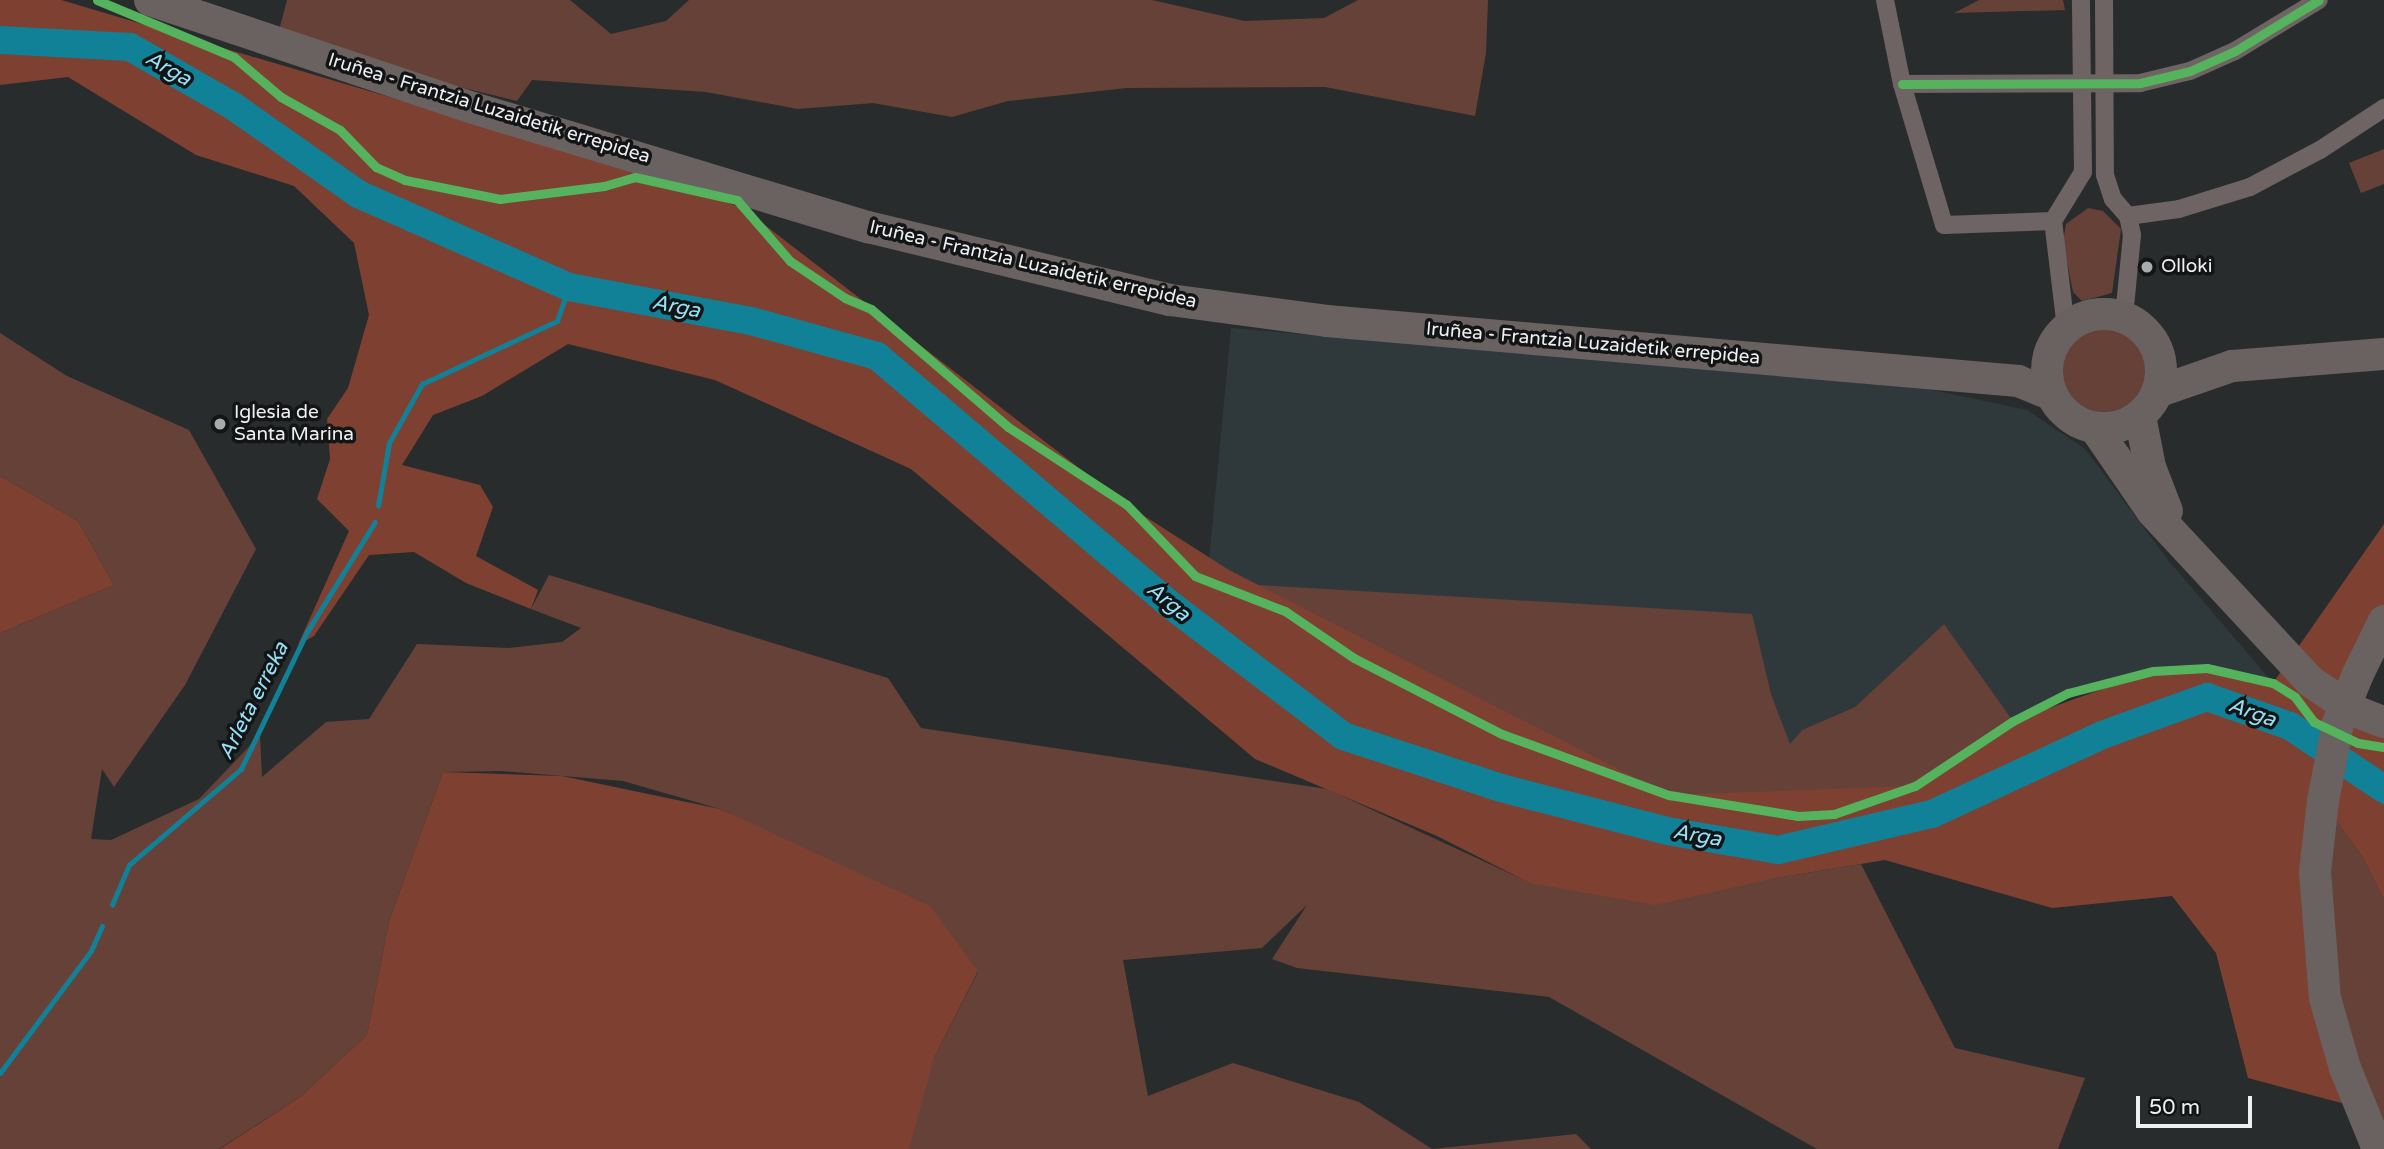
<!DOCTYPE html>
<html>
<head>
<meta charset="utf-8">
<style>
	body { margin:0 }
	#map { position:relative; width:2384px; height:1149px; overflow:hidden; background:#292c2d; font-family:"Varela Round",sans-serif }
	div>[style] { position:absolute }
	.built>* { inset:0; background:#2f393c }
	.green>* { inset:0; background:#664138 }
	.round { border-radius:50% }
	.forest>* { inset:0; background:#7e4131 }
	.water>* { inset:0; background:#118198 }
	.stream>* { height:4.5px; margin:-2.25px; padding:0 2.25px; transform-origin:2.25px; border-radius:2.25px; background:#118198 }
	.river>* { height:28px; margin:-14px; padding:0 14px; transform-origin:14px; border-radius:14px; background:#118198 }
	.street>* { height:18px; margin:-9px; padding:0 9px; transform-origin:9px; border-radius:9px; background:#6e6463 }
	.highway>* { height:32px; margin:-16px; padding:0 16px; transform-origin:16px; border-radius:16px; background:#6a6260 }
	.highway>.ring { margin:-16px; padding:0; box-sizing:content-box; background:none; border:32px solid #6a6260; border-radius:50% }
	.highway-bridge>* { height:32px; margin:-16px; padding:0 16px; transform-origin:16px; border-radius:16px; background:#6a6260 }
	.cycleway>* { height:9px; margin:-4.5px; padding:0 4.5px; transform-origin:4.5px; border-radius:4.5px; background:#56b35d }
	.dots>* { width:19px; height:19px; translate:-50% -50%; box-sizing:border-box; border:4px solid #131415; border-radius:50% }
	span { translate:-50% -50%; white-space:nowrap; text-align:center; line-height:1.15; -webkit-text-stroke:7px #131415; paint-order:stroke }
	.street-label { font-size:19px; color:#edeff0 }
	.poi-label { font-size:19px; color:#edeff0 }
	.left { translate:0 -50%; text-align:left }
	.water-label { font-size:21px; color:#96e0f6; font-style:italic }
	.scale { position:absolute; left:2136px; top:1096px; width:116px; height:32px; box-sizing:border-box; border:4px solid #edeff0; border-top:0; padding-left:9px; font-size:21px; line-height:24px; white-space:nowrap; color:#edeff0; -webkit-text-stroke:5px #131415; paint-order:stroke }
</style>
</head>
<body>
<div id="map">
	<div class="built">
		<i style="clip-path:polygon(1231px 328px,1923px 388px,2027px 410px,2085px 449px,2168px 560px,2273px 683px,2207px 668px,2153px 671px,2068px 693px,2013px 721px,1944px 624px,1855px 707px,1802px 730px,1790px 745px,1771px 694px,1207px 582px)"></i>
	</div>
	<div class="green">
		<i style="clip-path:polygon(287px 0,570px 0,611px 34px,666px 21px,689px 0,1152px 0,1245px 21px,1324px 18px,1358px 0,1488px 0,1486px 53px,1475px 116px,1325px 87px,1127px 88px,1008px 101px,952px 117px,873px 103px,798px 109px,706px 92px,532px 80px,517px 101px,276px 42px)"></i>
		<i style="clip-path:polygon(1979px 0,2063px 0,2065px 10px,1954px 13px)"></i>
		<i style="clip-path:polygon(2384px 149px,2384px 184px,2361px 193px,2349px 163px)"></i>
		<i style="clip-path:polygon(2088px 208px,2103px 211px,2121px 229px,2112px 293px,2082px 301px,2073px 292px,2063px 242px,2066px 224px)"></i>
		<i class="round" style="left:2062px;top:328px;width:84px;height:84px"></i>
		<i style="clip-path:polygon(0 333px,67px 376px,189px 430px,256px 549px,185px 685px,114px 787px,102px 769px,91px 839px,111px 840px,199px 799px,260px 735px,262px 777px,326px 722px,369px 719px,417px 644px,509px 648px,562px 642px,581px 628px,531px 609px,549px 575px,888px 678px,921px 728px,1327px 789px,1531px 883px,1771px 879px,1861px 864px,1955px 1048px,2085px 1078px,2058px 1149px,1817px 1149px,1549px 997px,1297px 968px,1272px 959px,1307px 905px,1262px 948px,1123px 960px,1148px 1096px,1233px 1063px,1359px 1102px,1432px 1149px,1576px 1134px,1591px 1149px,902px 1149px,934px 1058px,978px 972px,823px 859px,720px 809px,623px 781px,502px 771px,443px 772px,389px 921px,367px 1035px,300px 1097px,219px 1149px,0 1149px,0 633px,114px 585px,78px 521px,0 476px)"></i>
		<i style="clip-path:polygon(1207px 582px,1752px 614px,1771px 694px,1790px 744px,1802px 730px,1855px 707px,1944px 624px,2013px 721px,1915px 786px,1834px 814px,1669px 795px)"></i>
		<i style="clip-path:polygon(2323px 801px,2362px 856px,2384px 900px,2384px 1149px,2345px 1068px)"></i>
	</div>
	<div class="forest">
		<i style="clip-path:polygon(0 0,61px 0,582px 154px,743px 208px,1127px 505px,1229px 570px,1669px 795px,1915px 786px,2013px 721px,2153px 671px,2207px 668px,2273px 683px,2384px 524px,2384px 621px,2338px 723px,2384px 734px,2384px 772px,2333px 751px,2330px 765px,2384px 805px,2384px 900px,2362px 856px,2323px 802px,2315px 871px,2360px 1108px,2248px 1078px,2216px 953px,2172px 896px,2052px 908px,1885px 860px,1771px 879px,1655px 905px,1530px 883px,1437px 836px,1255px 759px,911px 469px,715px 380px,568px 344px,482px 396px,433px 415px,402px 465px,480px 485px,493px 507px,476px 556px,538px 590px,531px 609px,466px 583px,414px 552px,369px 555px,314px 636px,298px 645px,349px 531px,317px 499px,330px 459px,327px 419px,348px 388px,369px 315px,354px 243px,294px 186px,196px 155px,68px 77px,0 85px)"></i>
		<i style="clip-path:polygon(0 476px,78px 521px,114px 585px,0 633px)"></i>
		<i style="clip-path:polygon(443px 772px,562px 776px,720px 809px,930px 906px,978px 971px,934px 1058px,909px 1149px,220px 1149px,300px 1097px,367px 1035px,389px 921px)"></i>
	</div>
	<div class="water">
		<i style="clip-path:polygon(2314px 743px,2384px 772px,2384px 805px,2330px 766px)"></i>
	</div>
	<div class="stream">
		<i style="left:378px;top:506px;width:64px;rotate:-80.1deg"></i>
		<i style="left:389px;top:443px;width:68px;rotate:-60.8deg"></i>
		<i style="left:422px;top:384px;width:149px;rotate:-25deg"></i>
		<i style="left:557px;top:321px;width:36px;rotate:-71deg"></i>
		<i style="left:112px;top:905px;width:43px;rotate:-67deg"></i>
		<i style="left:129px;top:865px;width:148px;rotate:-40.6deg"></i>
		<i style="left:241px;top:769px;width:152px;rotate:-64.3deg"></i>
		<i style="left:307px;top:632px;width:129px;rotate:-58.3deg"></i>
		<i style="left:0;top:1073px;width:152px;rotate:-53.3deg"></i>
		<i style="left:91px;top:951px;width:27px;rotate:-66deg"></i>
	</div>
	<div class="river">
		<i style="left:0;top:40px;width:130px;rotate:3.1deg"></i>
		<i style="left:130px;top:47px;width:119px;rotate:29.8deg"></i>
		<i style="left:233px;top:106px;width:153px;rotate:35.1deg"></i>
		<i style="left:358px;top:194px;width:231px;rotate:23.8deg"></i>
		<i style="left:569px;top:287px;width:185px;rotate:10.6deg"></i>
		<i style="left:751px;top:321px;width:131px;rotate:15.5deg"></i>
		<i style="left:877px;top:356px;width:382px;rotate:40.3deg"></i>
		<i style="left:1168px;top:603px;width:220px;rotate:37.2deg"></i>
		<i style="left:1343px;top:736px;width:166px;rotate:18.2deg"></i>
		<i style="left:1501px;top:788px;width:171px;rotate:14.5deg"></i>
		<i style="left:1667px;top:831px;width:113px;rotate:9.7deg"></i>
		<i style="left:1778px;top:850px;width:158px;rotate:-13.2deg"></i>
		<i style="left:1932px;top:814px;width:187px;rotate:-24.9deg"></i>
		<i style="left:2102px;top:735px;width:112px;rotate:-19.9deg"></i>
		<i style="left:2207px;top:697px;width:88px;rotate:19.3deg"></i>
		<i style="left:2290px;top:726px;width:113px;rotate:33.8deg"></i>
	</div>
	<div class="street">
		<i style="left:1885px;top:0;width:86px;rotate:78.6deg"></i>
		<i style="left:1902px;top:84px;width:147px;rotate:73.4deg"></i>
		<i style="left:1944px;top:225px;width:109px;rotate:-2.1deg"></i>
		<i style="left:2104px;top:0;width:175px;rotate:89.7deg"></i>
		<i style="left:2105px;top:175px;width:25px;rotate:72deg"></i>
		<i style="left:2113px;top:199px;width:23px;rotate:49deg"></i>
		<i style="left:2128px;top:216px;width:19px;rotate:78deg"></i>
		<i style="left:2132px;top:235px;width:82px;rotate:95.6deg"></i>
		<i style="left:1902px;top:84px;width:238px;rotate:-0.2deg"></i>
		<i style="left:2140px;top:83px;width:51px;rotate:-13.5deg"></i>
		<i style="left:2190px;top:71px;width:49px;rotate:-24deg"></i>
		<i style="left:2235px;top:51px;width:98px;rotate:-31.3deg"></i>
		<i style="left:2128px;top:216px;width:51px;rotate:-7.8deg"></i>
		<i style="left:2179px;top:209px;width:74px;rotate:-17.2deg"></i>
		<i style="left:2250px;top:187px;width:79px;rotate:-27.9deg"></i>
		<i style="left:2320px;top:150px;width:77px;rotate:-33.3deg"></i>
		<i style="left:2066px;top:328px;width:108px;rotate:-96.9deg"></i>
		<i style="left:2053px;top:221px;width:57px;rotate:-58.5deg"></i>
		<i style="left:2083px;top:172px;width:172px;rotate:-90.7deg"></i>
	</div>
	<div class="highway">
		<i style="left:150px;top:0;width:341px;rotate:18.5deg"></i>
		<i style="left:473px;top:108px;width:413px;rotate:16.8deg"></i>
		<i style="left:868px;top:227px;width:311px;rotate:13.6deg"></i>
		<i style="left:1170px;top:300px;width:158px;rotate:7.6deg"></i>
		<i style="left:1327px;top:321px;width:694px;rotate:4.96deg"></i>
		<i style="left:2018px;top:381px;width:37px;rotate:22deg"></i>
		<i class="ring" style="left:2047px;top:314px;width:82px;height:82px"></i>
		<i style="left:2157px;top:392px;width:79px;rotate:-19.1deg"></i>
		<i style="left:2232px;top:366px;width:152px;rotate:-4.5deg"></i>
		<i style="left:2140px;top:416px;width:52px;rotate:78.9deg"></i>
		<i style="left:2150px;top:467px;width:47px;rotate:68.9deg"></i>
		<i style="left:2095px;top:428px;width:101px;rotate:55.5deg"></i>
		<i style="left:2152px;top:511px;width:232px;rotate:47.1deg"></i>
		<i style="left:2310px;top:681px;width:51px;rotate:34.6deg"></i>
		<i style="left:2352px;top:710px;width:34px;rotate:21deg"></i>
		<i style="left:2358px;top:674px;width:59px;rotate:-63.9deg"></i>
		<i style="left:2315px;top:872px;width:126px;rotate:85.5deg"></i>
		<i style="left:2325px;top:998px;width:73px;rotate:74.1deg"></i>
		<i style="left:2345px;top:1068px;width:87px;rotate:67.8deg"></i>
	</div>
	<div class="highway-bridge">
		<i style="left:2315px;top:872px;width:71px;rotate:-83.6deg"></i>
		<i style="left:2323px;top:801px;width:79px;rotate:-79.1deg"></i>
		<i style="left:2338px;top:723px;width:53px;rotate:-67.8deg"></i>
	</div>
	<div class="cycleway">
		<i style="left:97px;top:0;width:148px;rotate:22.6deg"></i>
		<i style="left:234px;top:57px;width:62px;rotate:40.4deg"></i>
		<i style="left:281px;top:97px;width:68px;rotate:29.2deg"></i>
		<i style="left:340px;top:130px;width:52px;rotate:45.8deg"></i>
		<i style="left:376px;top:167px;width:32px;rotate:24deg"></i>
		<i style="left:405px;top:180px;width:97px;rotate:11.3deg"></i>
		<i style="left:500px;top:199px;width:105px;rotate:-7.1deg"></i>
		<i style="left:604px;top:186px;width:32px;rotate:-16deg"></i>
		<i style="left:635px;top:177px;width:105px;rotate:12.7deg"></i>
		<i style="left:737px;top:200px;width:81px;rotate:49deg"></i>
		<i style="left:790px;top:261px;width:66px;rotate:33.9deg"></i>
		<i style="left:845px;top:298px;width:28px;rotate:23deg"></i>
		<i style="left:871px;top:309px;width:181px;rotate:40.7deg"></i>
		<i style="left:1008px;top:427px;width:142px;rotate:33.2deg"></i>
		<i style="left:1127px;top:505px;width:98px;rotate:46.2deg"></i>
		<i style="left:1195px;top:576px;width:97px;rotate:21.3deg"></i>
		<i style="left:1285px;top:611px;width:83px;rotate:34.3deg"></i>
		<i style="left:1354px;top:658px;width:166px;rotate:27.2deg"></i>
		<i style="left:1502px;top:734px;width:178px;rotate:20.1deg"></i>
		<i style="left:1669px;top:795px;width:131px;rotate:9.2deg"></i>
		<i style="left:1798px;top:816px;width:36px;rotate:-3deg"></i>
		<i style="left:1834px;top:814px;width:86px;rotate:-19.1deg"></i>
		<i style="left:1915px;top:786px;width:118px;rotate:-33.6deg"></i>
		<i style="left:2013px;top:721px;width:62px;rotate:-27deg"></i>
		<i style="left:2068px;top:693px;width:88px;rotate:-14.5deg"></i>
		<i style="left:2153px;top:671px;width:54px;rotate:-3.2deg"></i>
		<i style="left:2207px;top:668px;width:68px;rotate:12.8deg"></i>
		<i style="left:2273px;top:683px;width:26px;rotate:32deg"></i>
		<i style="left:2295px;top:697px;width:31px;rotate:53deg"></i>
		<i style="left:2314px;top:722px;width:49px;rotate:25.5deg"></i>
		<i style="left:2358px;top:743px;width:26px;rotate:9deg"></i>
		<i style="left:1902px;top:84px;width:238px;rotate:-0.2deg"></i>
		<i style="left:2140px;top:83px;width:51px;rotate:-13.5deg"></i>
		<i style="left:2190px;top:71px;width:49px;rotate:-24deg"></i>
		<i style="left:2235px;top:51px;width:98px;rotate:-31.3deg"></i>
	</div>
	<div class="dots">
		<i style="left:2147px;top:267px;background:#a8abac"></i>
		<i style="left:220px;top:424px;background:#a8abac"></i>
	</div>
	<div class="street-label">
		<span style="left:489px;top:109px;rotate:17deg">Iruñea - Frantzia Luzaidetik errepidea</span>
		<span style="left:1033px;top:265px;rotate:13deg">Iruñea - Frantzia Luzaidetik errepidea</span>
		<span style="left:1593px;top:344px;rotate:5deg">Iruñea - Frantzia Luzaidetik errepidea</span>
	</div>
	<div class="poi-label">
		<span class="left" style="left:2161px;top:267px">Olloki</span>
		<span class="left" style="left:234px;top:424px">Iglesia de<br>Santa Marina</span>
	</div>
	<div class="water-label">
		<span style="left:168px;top:69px;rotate:30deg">Arga</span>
		<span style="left:676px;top:307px;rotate:11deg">Arga</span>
		<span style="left:1168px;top:602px;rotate:39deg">Arga</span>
		<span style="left:254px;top:701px;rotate:-63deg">Arleta erreka</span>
		<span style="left:2252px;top:713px;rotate:20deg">Arga</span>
		<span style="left:1697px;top:836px;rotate:10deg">Arga</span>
	</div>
	<div class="scale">50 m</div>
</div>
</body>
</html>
